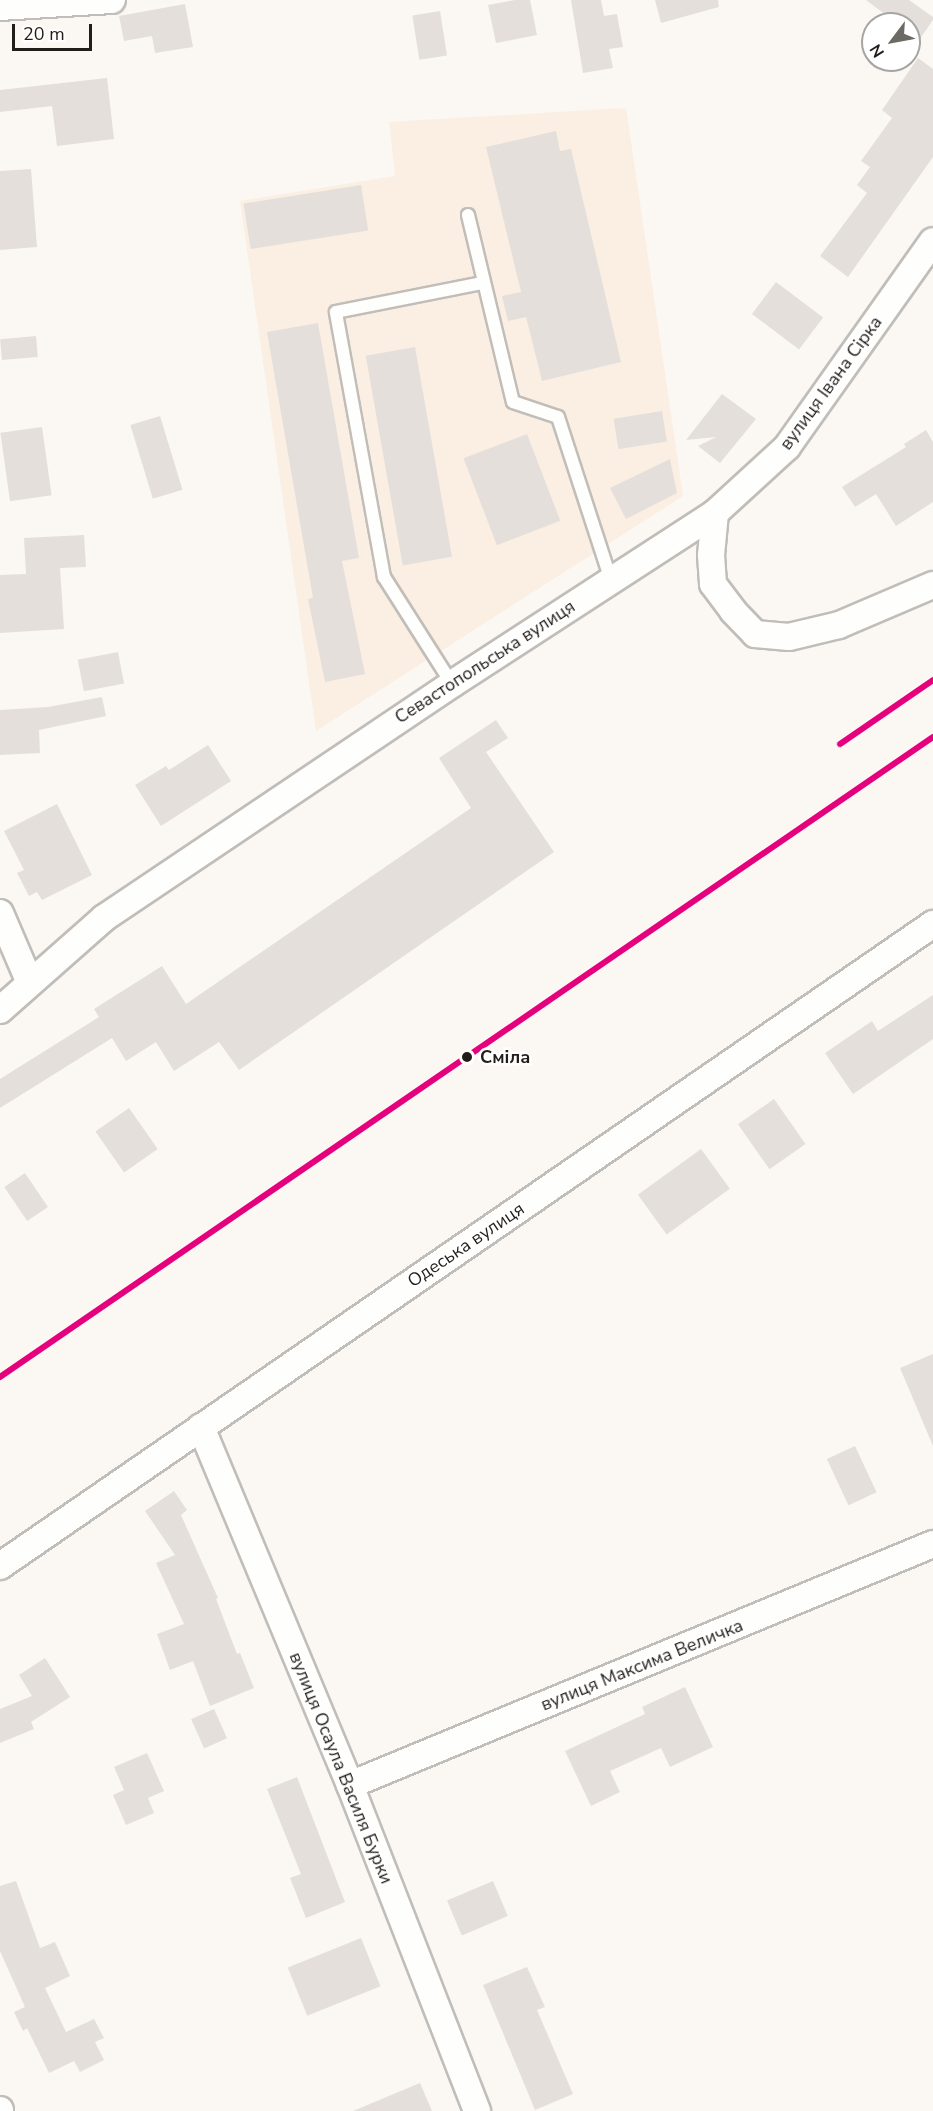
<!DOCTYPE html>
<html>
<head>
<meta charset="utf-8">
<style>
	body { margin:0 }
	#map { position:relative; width:933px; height:2111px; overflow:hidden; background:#fbf7f2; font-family:"Nunito Sans",sans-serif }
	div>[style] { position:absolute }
	.built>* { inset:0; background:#faefe2 }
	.building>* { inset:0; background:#e5dfdc; transform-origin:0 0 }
	.roads { filter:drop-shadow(2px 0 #c1bdb8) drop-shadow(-2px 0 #c1bdb8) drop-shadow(0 2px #c1bdb8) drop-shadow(0 -2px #c1bdb8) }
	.service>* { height:12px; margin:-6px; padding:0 6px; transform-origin:6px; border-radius:6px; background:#fefefd }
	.minor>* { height:26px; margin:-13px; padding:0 13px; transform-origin:13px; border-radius:13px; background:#fefefd }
	.rail-1>* { height:6px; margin:-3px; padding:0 3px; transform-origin:3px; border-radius:3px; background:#e5007d }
	.dots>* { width:16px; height:16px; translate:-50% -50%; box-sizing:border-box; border:3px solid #fff; border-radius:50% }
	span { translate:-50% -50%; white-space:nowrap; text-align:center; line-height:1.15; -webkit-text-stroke:5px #fff; paint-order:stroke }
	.street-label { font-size:18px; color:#211d18 }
	.stop-label { font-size:18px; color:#211d18; font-weight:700 }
	.left { translate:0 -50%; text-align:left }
	.north { position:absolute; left:861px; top:12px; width:60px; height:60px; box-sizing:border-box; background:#fff; border:2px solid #a6a5a3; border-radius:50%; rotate:238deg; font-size:16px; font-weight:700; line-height:24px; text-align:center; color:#211d18 }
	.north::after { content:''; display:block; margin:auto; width:21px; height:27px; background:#6d6964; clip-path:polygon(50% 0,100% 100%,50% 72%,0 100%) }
	.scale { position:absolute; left:12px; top:24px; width:80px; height:27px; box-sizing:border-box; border:3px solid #211d18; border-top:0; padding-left:8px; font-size:18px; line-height:21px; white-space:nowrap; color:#211d18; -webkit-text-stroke:4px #fff; paint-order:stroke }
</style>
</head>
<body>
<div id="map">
	<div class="built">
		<i style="clip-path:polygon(626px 108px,683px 496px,316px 731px,240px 201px,395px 176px,389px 122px)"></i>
	</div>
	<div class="building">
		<i style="clip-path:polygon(515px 0,530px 0,537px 35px,496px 43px,488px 5px)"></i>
		<i style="clip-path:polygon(571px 0,601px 0,604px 16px,617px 14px,623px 47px,609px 49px,613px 68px,583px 73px)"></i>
		<i style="clip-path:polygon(655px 0,718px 0,719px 7px,661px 23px)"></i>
		<i style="clip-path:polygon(866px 0,909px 0,933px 17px,933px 20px,919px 40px,909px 32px,909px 24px,898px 24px)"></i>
		<i style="clip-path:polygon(185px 4px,193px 47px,155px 53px,152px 36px,124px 41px,119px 16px)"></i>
		<i style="left:440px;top:11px;width:45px;height:28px;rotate:81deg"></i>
		<i style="clip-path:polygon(918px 58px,933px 69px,933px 157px,848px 277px,820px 256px,867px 193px,857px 185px,870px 167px,861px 161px,892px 118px,882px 110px)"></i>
		<i style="clip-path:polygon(107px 78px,114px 139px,57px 146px,52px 106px,0 112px,0 90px)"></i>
		<i style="clip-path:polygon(556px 131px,560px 151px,571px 149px,621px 362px,542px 381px,526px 317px,508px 321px,502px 296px,521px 292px,486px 147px)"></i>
		<i style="clip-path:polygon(31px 169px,37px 247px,0 250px,0 171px)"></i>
		<i style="left:361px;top:185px;width:46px;height:119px;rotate:81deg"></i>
		<i style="left:776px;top:282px;width:59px;height:40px;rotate:37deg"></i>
		<i style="clip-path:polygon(318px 323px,359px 558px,342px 561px,365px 674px,325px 682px,308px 599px,313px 598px,267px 332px)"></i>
		<i style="left:36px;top:336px;width:21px;height:36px;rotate:85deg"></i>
		<i style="left:415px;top:347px;width:213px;height:50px;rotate:80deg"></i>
		<i style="clip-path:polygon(722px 394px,756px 419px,720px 463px,698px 446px,716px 437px,686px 440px)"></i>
		<i style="left:662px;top:411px;width:31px;height:49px;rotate:81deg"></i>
		<i style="left:160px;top:416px;width:77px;height:31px;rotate:73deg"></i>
		<i style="left:42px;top:427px;width:69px;height:42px;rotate:82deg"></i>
		<i style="clip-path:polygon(926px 430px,933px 442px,933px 502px,896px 526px,876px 494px,855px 507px,842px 487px,906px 447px,904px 444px)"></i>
		<i style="left:527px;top:434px;width:93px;height:68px;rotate:69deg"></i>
		<i style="clip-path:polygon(670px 459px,677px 493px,626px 519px,610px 488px)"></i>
		<i style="clip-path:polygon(84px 535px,86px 567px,60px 568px,64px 629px,0 633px,0 575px,26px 574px,24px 538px)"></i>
		<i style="left:118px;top:652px;width:32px;height:41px;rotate:79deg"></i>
		<i style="clip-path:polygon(102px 697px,106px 716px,39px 730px,40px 753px,0 755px,0 710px,48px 707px)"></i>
		<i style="clip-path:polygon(496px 720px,508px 738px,486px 752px,554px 852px,239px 1070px,219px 1042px,174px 1071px,156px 1042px,126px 1061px,112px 1038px,0 1108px,0 1079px,99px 1017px,94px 1009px,162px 966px,186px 1004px,471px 808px,439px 758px)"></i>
		<i style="clip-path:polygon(208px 745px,231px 781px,161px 826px,135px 785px,166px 766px,169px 770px)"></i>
		<i style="clip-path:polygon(57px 804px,92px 875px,42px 900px,37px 892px,29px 896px,17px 873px,24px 870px,4px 831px)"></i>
		<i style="clip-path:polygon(933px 995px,933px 1039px,853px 1094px,825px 1053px,872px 1021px,878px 1031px)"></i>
		<i style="left:774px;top:1099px;width:55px;height:44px;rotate:55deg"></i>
		<i style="left:129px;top:1108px;width:50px;height:41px;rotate:55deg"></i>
		<i style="left:701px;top:1149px;width:49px;height:78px;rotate:54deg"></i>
		<i style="left:25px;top:1173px;width:41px;height:25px;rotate:56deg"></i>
		<i style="clip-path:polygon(933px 1354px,933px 1446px,900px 1368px)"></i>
		<i style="left:855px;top:1446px;width:51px;height:31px;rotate:65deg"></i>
		<i style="clip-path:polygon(174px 1491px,187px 1510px,181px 1515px,218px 1598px,216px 1599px,237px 1654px,240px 1653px,254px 1688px,210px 1706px,193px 1661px,170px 1670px,157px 1634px,184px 1624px,156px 1563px,175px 1555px,145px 1511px)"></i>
		<i style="clip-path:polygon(45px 1658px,70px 1697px,31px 1722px,34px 1729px,0 1743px,0 1709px,32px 1696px,19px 1675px)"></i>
		<i style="clip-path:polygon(685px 1687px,713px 1747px,670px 1767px,661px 1748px,610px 1771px,620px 1792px,591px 1806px,565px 1751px,645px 1714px,642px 1707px)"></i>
		<i style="left:214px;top:1709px;width:32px;height:25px;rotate:66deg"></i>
		<i style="clip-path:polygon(147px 1753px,164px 1791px,148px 1798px,154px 1813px,126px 1825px,113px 1795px,124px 1790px,114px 1767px)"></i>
		<i style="clip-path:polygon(297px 1777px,345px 1902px,306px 1918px,290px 1878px,301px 1874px,267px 1789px)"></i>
		<i style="clip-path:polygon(16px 1881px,40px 1948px,55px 1942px,70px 1976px,45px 1988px,66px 2032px,94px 2019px,104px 2038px,95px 2042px,104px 2060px,80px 2072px,74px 2061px,49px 2073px,27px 2028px,23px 2031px,14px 2012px,25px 2007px,0 1951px,0 1886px)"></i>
		<i style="left:493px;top:1881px;width:38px;height:50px;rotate:67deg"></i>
		<i style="left:361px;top:1938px;width:52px;height:79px;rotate:68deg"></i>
		<i style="clip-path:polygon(527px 1967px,545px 2007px,537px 2010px,573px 2094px,535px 2110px,483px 1985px)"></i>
		<i style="clip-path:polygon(420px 2083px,432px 2111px,353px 2111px)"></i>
	</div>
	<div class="roads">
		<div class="service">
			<i style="left:468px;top:215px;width:192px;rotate:76.5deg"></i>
			<i style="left:513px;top:402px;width:47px;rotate:18.4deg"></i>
			<i style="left:558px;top:417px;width:171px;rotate:72deg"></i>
			<i style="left:452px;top:684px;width:127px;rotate:-122.4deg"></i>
			<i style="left:384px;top:577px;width:269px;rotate:-100.3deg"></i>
			<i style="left:336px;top:312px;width:150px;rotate:-11.2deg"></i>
		</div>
		<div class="minor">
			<i style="left:0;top:7px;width:112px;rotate:-3.6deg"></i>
			<i style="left:715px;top:513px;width:98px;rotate:-42.5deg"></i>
			<i style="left:787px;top:447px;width:252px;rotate:-54.7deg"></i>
			<i style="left:0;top:913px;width:76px;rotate:66.8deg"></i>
			<i style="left:0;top:1010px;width:139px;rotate:-41.5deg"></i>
			<i style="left:104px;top:918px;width:419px;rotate:-33.9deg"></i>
			<i style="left:452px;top:684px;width:314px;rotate:-33deg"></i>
			<i style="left:715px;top:513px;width:42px;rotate:95.4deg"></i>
			<i style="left:711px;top:555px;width:29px;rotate:86deg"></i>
			<i style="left:713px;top:584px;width:34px;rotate:53deg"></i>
			<i style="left:733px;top:611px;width:32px;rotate:46deg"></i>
			<i style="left:755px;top:634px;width:34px;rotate:5deg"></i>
			<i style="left:789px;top:637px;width:51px;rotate:-13.5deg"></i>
			<i style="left:839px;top:625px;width:102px;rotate:-23.1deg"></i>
			<i style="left:201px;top:1427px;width:388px;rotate:67.4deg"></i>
			<i style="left:350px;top:1785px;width:350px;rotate:68.7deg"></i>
			<i style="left:0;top:1566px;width:1133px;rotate:-34.53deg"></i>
			<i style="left:350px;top:1785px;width:631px;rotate:-22.46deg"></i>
			<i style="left:0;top:2110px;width:1px;rotate:90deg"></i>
		</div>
	</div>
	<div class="rail-1">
		<i style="left:840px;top:744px;width:113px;rotate:-34.5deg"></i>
		<i style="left:0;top:1377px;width:1131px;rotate:-34.45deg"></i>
	</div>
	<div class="dots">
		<i style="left:467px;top:1057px;background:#211d18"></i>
	</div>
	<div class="street-label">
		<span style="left:831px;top:383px;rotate:-54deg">вулиця Івана Сірка</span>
		<span style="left:485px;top:662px;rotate:-33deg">Севастопольська вулиця</span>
		<span style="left:466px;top:1245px;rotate:-34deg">Одеська вулиця</span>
		<span style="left:642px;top:1665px;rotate:-22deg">вулиця Максима Величка</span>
		<span style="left:341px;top:1768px;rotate:68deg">вулиця Осаула Василя Бурки</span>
	</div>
	<div class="stop-label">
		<span class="left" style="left:480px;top:1057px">Сміла</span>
	</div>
	<div class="north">N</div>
	<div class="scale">20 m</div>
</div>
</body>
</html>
